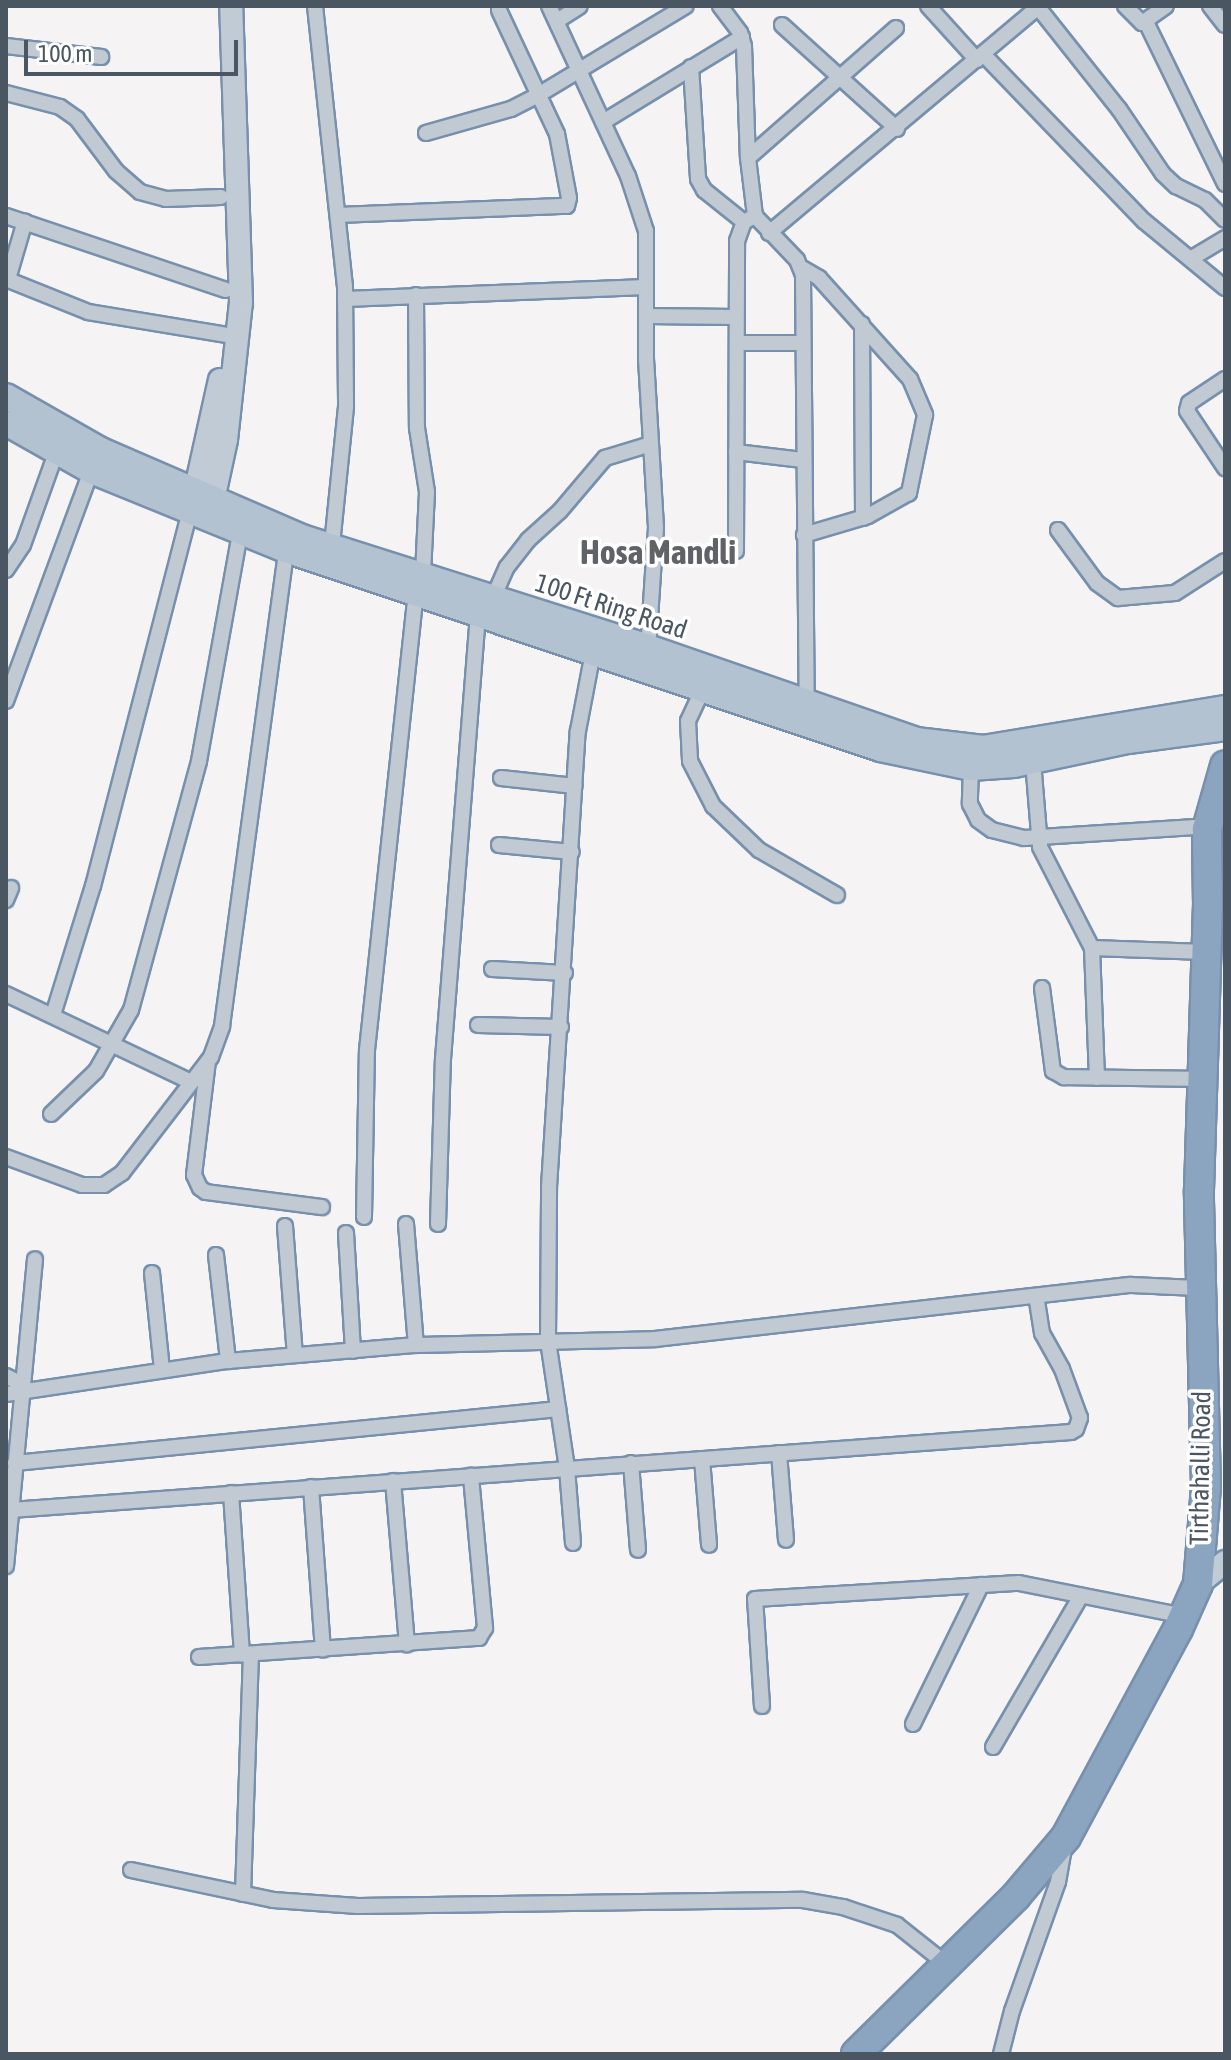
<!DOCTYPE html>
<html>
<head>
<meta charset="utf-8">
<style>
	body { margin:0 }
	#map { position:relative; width:1231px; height:2060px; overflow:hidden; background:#f5f3f3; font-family:"Asap Condensed",sans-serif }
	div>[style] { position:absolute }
	.roads { filter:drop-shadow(2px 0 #7690ad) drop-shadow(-2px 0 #7690ad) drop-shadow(0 2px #7690ad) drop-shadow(0 -2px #7690ad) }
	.street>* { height:14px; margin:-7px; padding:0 7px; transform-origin:7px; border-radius:7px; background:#c1cad2 }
	.secondary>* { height:22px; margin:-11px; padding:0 11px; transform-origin:11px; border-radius:11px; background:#c1cbd6 }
	.primary>* { height:24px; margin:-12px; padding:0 12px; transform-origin:12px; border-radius:12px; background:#b3c2d1 }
	.highway>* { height:28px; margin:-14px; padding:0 14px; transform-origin:14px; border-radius:14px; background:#8ba5c1 }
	span { translate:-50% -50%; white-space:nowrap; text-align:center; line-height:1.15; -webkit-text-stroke:7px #fff; paint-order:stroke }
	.street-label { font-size:26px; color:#4a5661 }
	.district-label { font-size:34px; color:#5f6368; font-weight:700 }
	.frame { position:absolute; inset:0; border:8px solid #4a5661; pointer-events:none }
	.scale { position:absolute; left:24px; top:40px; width:214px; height:36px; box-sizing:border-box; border:4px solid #4a5661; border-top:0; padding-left:10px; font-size:24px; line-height:28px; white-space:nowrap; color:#4a5661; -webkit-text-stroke:6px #fff; paint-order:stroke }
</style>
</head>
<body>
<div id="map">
	<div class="roads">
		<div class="street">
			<i style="left:315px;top:6px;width:282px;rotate:83.9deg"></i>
			<i style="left:345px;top:286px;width:121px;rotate:89.5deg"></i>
			<i style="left:346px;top:407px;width:139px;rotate:95.8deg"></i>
			<i style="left:549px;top:6px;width:187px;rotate:65.1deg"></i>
			<i style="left:628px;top:176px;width:58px;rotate:71.9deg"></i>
			<i style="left:646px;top:231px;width:128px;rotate:90deg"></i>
			<i style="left:646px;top:359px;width:169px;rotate:86.6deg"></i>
			<i style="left:656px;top:528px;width:119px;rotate:93.8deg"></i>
			<i style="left:720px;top:6px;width:34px;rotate:53deg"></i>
			<i style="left:740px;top:33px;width:14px;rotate:73deg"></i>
			<i style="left:744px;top:46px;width:112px;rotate:88deg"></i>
			<i style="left:748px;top:158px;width:58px;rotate:83.1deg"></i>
			<i style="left:755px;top:216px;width:61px;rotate:46.3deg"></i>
			<i style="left:797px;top:260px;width:16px;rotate:68deg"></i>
			<i style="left:803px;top:275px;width:428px;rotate:89.5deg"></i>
			<i style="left:928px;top:6px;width:73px;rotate:47.8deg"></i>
			<i style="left:1037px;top:6px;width:132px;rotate:51.5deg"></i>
			<i style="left:1119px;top:109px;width:78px;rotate:55.9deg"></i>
			<i style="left:1163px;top:174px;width:18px;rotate:43deg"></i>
			<i style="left:1176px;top:186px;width:32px;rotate:26deg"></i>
			<i style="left:1205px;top:200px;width:28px;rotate:45deg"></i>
			<i style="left:1125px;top:6px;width:24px;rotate:45deg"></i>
			<i style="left:1142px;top:23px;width:29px;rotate:-35deg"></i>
			<i style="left:1210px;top:6px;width:24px;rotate:52deg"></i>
			<i style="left:557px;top:21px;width:27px;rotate:-33deg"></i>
			<i style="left:1146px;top:22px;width:180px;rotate:64deg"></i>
			<i style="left:782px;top:25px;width:155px;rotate:42.1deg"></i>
			<i style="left:6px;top:46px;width:96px;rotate:6.6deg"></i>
			<i style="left:984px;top:55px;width:231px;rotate:46.1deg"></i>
			<i style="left:1144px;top:221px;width:105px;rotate:39.6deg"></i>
			<i style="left:691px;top:67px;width:112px;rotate:86.4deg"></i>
			<i style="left:698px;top:179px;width:13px;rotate:61deg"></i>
			<i style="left:704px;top:190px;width:51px;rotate:38.7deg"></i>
			<i style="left:6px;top:93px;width:56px;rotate:14.5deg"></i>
			<i style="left:60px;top:107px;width:21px;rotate:35deg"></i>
			<i style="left:77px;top:119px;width:65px;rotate:53.1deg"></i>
			<i style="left:116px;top:171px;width:32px;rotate:41deg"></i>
			<i style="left:140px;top:192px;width:27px;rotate:15deg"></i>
			<i style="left:166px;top:199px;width:55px;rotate:-2.1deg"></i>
			<i style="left:603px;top:122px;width:163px;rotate:-31.4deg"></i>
			<i style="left:426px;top:133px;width:88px;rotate:-15.8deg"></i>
			<i style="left:511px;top:109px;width:33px;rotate:-27deg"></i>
			<i style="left:540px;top:94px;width:170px;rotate:-31.1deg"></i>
			<i style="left:748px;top:158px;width:197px;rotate:-41.3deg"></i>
			<i style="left:338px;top:215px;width:229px;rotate:-2.3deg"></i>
			<i style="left:567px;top:206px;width:8px;rotate:-76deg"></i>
			<i style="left:569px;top:198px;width:65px;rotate:-100.6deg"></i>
			<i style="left:557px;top:134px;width:137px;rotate:-115.1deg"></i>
			<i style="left:6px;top:216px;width:232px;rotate:18.6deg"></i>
			<i style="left:769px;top:233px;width:354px;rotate:-40deg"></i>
			<i style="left:1192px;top:258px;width:39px;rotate:-31deg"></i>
			<i style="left:802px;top:268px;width:20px;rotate:30deg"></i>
			<i style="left:819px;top:278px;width:136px;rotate:48deg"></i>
			<i style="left:910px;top:379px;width:39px;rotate:67deg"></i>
			<i style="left:925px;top:415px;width:80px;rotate:101.6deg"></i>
			<i style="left:909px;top:493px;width:47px;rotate:150.7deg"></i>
			<i style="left:868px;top:516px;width:67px;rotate:163.5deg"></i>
			<i style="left:6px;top:279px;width:88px;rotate:21.9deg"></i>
			<i style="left:88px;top:312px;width:141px;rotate:9.4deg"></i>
			<i style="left:8px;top:279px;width:60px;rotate:-73.7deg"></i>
			<i style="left:416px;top:295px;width:133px;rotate:89.6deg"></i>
			<i style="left:417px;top:428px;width:65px;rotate:81.1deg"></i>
			<i style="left:427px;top:492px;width:82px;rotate:92.8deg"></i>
			<i style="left:345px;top:299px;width:301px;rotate:-2.3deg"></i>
			<i style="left:646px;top:316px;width:89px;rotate:0.6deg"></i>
			<i style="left:862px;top:324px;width:194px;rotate:89.7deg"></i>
			<i style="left:737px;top:343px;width:66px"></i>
			<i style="left:1225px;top:379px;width:43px;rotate:146.3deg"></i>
			<i style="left:1189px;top:403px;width:8px;rotate:104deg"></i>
			<i style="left:1187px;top:411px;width:69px;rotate:56.3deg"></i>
			<i style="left:736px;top:452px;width:67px;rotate:6.8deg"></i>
			<i style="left:1058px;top:530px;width:66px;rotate:53.7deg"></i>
			<i style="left:1097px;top:583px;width:26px;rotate:36deg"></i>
			<i style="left:1118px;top:598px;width:57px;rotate:-5deg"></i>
			<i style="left:1175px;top:593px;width:59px;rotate:-32.6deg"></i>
			<i style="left:736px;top:551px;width:310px;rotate:-89.8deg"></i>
			<i style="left:737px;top:241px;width:20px;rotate:-70deg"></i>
			<i style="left:744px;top:222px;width:13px;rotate:-29deg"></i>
			<i style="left:6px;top:570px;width:30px;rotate:-56deg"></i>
			<i style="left:23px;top:545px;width:98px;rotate:-70.3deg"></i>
			<i style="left:493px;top:598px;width:34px;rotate:-66deg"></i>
			<i style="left:507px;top:567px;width:34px;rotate:-52deg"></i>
			<i style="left:528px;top:540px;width:43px;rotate:-42.2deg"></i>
			<i style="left:560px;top:511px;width:70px;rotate:-49.7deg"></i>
			<i style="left:605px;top:458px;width:48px;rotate:-16.9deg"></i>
			<i style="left:702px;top:691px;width:33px;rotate:115deg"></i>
			<i style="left:688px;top:721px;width:40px;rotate:87.1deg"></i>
			<i style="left:690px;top:761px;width:51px;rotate:62.9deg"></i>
			<i style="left:713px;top:806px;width:64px;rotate:43.7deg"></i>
			<i style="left:759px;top:850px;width:90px;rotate:30deg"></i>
			<i style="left:6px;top:701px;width:245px;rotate:-69.7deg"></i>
			<i style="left:1033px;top:761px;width:86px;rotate:85.3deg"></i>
			<i style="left:1040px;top:847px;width:114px;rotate:62.8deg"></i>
			<i style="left:1092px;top:948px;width:130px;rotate:87.8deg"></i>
			<i style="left:971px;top:768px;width:36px;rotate:92deg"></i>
			<i style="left:970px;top:804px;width:18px;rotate:63deg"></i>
			<i style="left:978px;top:820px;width:17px;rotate:36deg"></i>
			<i style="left:992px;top:830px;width:33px;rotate:14deg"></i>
			<i style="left:1024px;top:838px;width:184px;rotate:-3.7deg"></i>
			<i style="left:501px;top:778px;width:74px;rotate:6.2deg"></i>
			<i style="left:499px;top:845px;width:73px;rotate:5.5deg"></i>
			<i style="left:6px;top:900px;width:13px;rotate:-67deg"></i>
			<i style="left:1092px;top:948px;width:113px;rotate:2deg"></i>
			<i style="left:492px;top:969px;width:73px;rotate:3.1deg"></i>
			<i style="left:1042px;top:988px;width:84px;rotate:82.5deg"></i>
			<i style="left:1053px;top:1071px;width:13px;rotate:29deg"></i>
			<i style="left:1064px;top:1077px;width:137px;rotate:0.8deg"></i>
			<i style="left:6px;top:994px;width:203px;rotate:25.4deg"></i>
			<i style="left:53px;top:1015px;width:135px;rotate:-72.8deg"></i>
			<i style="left:93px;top:886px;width:387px;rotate:-75.5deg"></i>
			<i style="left:478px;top:1025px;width:83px;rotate:1.4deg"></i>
			<i style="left:208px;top:1061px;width:115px;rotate:97deg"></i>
			<i style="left:194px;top:1175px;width:14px;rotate:65deg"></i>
			<i style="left:200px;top:1188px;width:7px;rotate:34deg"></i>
			<i style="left:206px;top:1192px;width:117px;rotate:7.4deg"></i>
			<i style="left:51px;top:1114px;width:62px;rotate:-43.7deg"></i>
			<i style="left:96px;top:1071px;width:70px;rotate:-60.2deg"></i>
			<i style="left:131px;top:1010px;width:258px;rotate:-74.7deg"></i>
			<i style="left:199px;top:761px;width:233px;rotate:-79.8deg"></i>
			<i style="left:6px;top:1157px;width:81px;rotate:20.2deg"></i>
			<i style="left:82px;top:1185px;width:22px"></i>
			<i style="left:104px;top:1185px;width:22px;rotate:-34deg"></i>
			<i style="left:122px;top:1173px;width:146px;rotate:-52.5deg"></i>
			<i style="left:211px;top:1057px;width:33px;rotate:-70deg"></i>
			<i style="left:222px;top:1026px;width:480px;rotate:-82.3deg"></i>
			<i style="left:364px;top:1217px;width:167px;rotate:-89deg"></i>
			<i style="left:367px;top:1050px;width:460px;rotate:-83.9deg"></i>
			<i style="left:406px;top:1224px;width:121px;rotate:85.3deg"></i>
			<i style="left:438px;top:1224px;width:165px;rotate:-88.3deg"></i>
			<i style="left:443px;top:1059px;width:448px;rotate:-85.5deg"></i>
			<i style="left:285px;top:1226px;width:129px;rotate:85.6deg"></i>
			<i style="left:346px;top:1233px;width:118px;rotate:86.6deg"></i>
			<i style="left:216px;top:1255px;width:107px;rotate:83.5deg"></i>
			<i style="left:152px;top:1273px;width:97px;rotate:84.1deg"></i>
			<i style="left:6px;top:1376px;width:18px;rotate:27deg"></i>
			<i style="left:6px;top:1394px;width:224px;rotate:-8.5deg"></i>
			<i style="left:228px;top:1361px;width:189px;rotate:-4.9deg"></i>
			<i style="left:416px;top:1345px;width:239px;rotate:-1.4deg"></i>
			<i style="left:655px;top:1339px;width:479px;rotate:-6.5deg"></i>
			<i style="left:1131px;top:1285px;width:68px;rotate:2.5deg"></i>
			<i style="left:779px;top:1453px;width:87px;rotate:85.4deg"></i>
			<i style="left:702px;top:1459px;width:86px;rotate:85.3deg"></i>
			<i style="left:15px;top:1463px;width:546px;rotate:-5.68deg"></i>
			<i style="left:631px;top:1463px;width:87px;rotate:85.4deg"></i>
			<i style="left:393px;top:1481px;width:164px;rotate:85.1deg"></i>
			<i style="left:311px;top:1487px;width:163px;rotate:85.8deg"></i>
			<i style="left:231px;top:1493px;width:162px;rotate:86.1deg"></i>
			<i style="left:11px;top:1510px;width:1063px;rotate:-4.21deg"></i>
			<i style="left:1071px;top:1432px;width:6px;rotate:-31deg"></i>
			<i style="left:1076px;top:1429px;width:12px;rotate:-70deg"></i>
			<i style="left:1080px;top:1418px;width:52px;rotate:-110.2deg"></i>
			<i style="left:1062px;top:1369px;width:41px;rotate:-119.1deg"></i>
			<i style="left:1042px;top:1333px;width:36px;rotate:-99deg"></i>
			<i style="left:573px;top:1543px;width:75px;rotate:-94.6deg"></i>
			<i style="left:567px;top:1468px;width:128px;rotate:-98.5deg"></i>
			<i style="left:548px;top:1341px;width:154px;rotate:-89.6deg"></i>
			<i style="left:549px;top:1187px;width:457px;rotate:-86.4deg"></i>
			<i style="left:578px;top:731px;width:80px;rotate:-79.2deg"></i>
			<i style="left:6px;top:1566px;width:308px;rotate:-84.6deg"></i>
			<i style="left:199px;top:1657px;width:281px;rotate:-3.9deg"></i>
			<i style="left:479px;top:1638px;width:12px;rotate:-59deg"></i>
			<i style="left:485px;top:1628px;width:153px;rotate:-95.3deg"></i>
			<i style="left:762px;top:1706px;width:107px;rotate:-93.7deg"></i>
			<i style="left:755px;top:1599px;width:264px;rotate:-3.5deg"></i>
			<i style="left:1019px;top:1583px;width:168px;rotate:11.3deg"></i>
			<i style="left:913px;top:1724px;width:155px;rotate:-63.9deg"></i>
			<i style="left:993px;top:1747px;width:175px;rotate:-59.8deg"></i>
			<i style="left:131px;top:1870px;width:145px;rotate:11.9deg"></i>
			<i style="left:273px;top:1900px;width:85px;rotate:4deg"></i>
			<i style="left:358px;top:1906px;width:445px;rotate:-0.8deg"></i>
			<i style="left:803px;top:1900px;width:41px;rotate:9.9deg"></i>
			<i style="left:843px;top:1907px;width:57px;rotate:18.4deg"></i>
			<i style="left:897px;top:1925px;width:63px;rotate:38.5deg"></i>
			<i style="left:243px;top:1894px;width:240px;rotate:-88.1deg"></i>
			<i style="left:1001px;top:2054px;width:44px;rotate:-75.7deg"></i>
			<i style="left:1012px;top:2011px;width:137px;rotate:-70.4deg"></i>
			<i style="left:1058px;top:1882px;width:35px;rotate:-80deg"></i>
		</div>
		<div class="secondary">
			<i style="left:192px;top:506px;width:129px;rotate:-77.5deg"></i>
			<i style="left:210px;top:514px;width:76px;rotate:-77.8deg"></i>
			<i style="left:226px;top:440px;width:139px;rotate:-83.8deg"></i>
			<i style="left:241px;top:302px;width:296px;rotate:-91.9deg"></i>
			<i style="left:1198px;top:1584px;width:35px;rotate:-39deg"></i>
		</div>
		<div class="primary">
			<i style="left:6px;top:396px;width:109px;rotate:29.6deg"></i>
			<i style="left:101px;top:450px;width:219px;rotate:23.4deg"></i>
			<i style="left:302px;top:537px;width:363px;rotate:17.6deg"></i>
			<i style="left:648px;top:647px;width:284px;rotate:19.1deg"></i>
			<i style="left:916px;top:740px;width:68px;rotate:6.7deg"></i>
			<i style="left:984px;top:748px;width:244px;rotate:-9.4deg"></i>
			<i style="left:6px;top:423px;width:98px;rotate:29.5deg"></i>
			<i style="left:91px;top:471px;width:210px;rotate:22.1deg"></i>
			<i style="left:286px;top:550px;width:626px;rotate:18.52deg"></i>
			<i style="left:880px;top:749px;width:93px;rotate:11.8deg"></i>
			<i style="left:971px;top:768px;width:43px;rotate:-4deg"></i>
			<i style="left:1014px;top:765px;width:116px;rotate:-11.9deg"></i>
			<i style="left:1128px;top:741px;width:98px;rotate:-7.6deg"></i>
		</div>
		<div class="highway">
			<i style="left:856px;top:2054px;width:225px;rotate:-44.6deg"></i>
			<i style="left:1016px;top:1896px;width:77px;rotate:-49.7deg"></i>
			<i style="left:1066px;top:1837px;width:236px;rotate:-61.7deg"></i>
			<i style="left:1178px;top:1629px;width:49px;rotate:-66deg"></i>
			<i style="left:1198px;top:1584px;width:97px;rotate:-85.3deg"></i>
			<i style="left:1206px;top:1487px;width:297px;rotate:-91.4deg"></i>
			<i style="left:1199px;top:1190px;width:285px;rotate:-88.2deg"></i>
			<i style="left:1208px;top:905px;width:76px;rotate:-90.8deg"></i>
			<i style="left:1207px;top:829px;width:66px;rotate:-74.1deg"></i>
		</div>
	</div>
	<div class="street-label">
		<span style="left:611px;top:607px;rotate:18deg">100 Ft Ring Road</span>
		<span style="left:1201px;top:1468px;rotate:-89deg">Tirthahalli Road</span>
	</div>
	<div class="district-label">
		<span style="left:658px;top:552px">Hosa Mandli</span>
	</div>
	<div class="frame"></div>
	<div class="scale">100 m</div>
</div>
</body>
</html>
